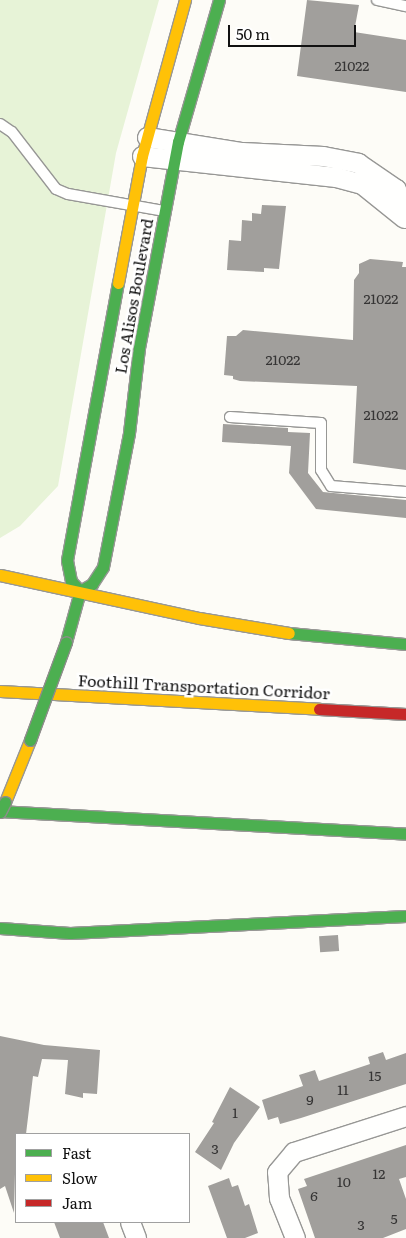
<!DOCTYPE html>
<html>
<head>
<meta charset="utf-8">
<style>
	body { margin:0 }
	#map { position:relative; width:406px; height:1238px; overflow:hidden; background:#fdfcf7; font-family:Literata,serif }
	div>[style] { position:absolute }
	.green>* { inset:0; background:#e7f3d7 }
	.building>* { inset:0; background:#a19f9c; transform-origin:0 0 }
	.roads { filter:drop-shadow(1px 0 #979795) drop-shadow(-1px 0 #979795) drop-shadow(0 1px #979795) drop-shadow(0 -1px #979795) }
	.lane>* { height:10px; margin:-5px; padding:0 5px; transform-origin:5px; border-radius:5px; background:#fffffe }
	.street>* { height:19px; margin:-9.5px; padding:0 9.5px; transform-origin:9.5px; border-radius:9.5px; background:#fffffe }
	.fast>* { height:11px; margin:-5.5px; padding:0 5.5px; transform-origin:5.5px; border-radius:5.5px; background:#4caf50 }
	.slow>* { height:11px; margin:-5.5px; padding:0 5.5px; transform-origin:5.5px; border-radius:5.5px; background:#ffc107 }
	.jam>* { height:11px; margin:-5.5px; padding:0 5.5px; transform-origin:5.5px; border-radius:5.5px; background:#c62828 }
	.bridges { filter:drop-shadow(1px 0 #8e8d8b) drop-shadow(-1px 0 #8e8d8b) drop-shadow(0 1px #8e8d8b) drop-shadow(0 -1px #8e8d8b) }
	.fast-bridge>* { height:11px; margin:-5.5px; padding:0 5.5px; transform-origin:5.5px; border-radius:5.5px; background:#4caf50 }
	span { translate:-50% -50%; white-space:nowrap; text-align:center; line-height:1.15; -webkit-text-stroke:5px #fff; paint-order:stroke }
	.number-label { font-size:14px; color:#353434 }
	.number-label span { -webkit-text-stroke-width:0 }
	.street-label { font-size:16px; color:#111 }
	.legend { position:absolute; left:15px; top:1133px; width:175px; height:90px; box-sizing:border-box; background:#fff; border:1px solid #a0a0a0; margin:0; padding:6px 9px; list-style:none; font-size:15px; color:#111 }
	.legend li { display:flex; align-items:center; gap:10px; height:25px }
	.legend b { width:25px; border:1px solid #a0a0a0 }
	.scale { position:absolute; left:228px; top:25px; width:128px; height:22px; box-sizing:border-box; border:2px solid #111; border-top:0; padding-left:6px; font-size:15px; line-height:18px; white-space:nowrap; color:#111; -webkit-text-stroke:4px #fff; paint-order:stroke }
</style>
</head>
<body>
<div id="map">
	<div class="green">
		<i style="clip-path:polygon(0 0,159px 0,116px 153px,58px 486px,20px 526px,0 538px)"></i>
	</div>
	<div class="building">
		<i style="clip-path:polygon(307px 0,359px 5px,354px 32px,406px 40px,406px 92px,297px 76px)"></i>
		<i style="clip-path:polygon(262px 205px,286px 206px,279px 269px,264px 268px,264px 272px,227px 270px,229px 240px,241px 241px,242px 220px,252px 221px,252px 213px,261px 214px)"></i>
		<i style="clip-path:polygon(370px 259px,403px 262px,402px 267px,406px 267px,406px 470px,353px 463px,357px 386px,240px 381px,233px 379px,233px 376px,224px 375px,227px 336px,236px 336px,243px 330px,353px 340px,354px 280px,359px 273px,359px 264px)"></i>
		<i style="clip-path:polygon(223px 424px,288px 428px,288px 432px,310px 433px,308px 473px,323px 492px,406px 500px,406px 518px,316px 509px,289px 473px,291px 446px,222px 442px)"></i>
		<i style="left:338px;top:935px;width:16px;height:19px;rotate:86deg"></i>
		<i style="clip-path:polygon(0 1036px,44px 1045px,100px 1050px,97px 1094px,83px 1093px,83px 1098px,65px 1094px,68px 1060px,42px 1059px,38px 1077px,33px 1076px,26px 1134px,16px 1134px,14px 1213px,5px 1186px,0 1189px)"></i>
		<i style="clip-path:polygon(383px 1052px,386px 1060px,406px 1053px,406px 1084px,301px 1118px,280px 1124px,278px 1117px,268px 1120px,262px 1100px,303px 1086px,299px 1075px,315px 1070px,319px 1081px,370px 1064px,368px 1057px)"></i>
		<i style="clip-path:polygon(230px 1087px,260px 1107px,234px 1143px,221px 1170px,195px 1152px,214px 1123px,212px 1122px)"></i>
		<i style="clip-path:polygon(406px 1145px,406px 1177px,399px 1179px,406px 1199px,406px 1229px,383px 1238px,315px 1238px,298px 1189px,307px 1186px,304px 1179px)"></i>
		<i style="clip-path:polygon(229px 1178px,232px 1187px,238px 1185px,245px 1206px,249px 1204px,258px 1233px,245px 1238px,227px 1238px,208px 1186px)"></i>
		<i style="clip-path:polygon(54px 1222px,103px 1222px,109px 1238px,60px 1238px)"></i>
	</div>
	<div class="roads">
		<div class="lane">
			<i style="left:377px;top:0;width:30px;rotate:12deg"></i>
			<i style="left:0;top:124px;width:14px;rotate:34deg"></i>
			<i style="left:12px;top:132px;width:72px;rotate:52.3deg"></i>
			<i style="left:56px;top:189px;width:13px;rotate:23deg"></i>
			<i style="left:68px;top:194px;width:97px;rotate:10deg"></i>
			<i style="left:230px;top:417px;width:91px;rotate:3.8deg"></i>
			<i style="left:321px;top:423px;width:47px;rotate:90deg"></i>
			<i style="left:321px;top:470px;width:19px;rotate:58deg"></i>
			<i style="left:331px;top:486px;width:75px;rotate:4.6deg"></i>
		</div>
		<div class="street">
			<i style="left:147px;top:137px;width:96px;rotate:9deg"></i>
			<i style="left:242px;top:152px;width:81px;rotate:2.8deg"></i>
			<i style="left:323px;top:156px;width:36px;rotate:11deg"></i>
			<i style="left:358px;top:163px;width:46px;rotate:34.4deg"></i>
			<i style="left:396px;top:189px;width:25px;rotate:79deg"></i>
			<i style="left:142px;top:156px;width:195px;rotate:6.2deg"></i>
			<i style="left:336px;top:177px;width:27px;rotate:15deg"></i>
			<i style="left:362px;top:184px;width:54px;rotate:39deg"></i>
			<i style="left:130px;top:1222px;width:17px;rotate:69deg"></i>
			<i style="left:295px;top:1238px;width:43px;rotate:-111.8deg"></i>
			<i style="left:279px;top:1198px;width:26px;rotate:-94deg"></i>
			<i style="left:277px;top:1172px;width:26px;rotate:-50deg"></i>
			<i style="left:294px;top:1152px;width:118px;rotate:-17.8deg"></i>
		</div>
		<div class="fast">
			<i style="left:80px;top:591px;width:14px;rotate:-30deg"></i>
			<i style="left:92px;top:584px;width:20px;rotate:-57deg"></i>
			<i style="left:103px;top:567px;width:136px;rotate:-79deg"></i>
			<i style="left:129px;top:433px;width:86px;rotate:-83.3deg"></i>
			<i style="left:139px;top:348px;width:210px;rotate:-79.3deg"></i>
			<i style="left:178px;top:142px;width:148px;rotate:-73.9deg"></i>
			<i style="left:289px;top:633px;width:118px;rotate:5.4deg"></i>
			<i style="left:66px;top:642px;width:53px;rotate:-74.6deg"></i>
			<i style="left:80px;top:591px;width:13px;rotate:-132deg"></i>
			<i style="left:71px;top:581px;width:21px;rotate:-101deg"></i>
			<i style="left:67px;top:560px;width:282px;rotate:-79.6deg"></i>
			<i style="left:0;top:811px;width:407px;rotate:3.2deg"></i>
			<i style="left:0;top:928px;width:70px;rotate:4.1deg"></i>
			<i style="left:70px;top:933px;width:336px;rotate:-2.9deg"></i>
		</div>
		<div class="slow">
			<i style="left:118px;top:283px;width:129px;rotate:-79.3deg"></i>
			<i style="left:142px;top:156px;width:162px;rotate:-74.6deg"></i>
			<i style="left:0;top:575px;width:204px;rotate:12.2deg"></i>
			<i style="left:199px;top:618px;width:91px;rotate:9.5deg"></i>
			<i style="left:0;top:691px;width:320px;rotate:3.2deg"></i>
			<i style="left:5px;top:802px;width:67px;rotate:-68deg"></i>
		</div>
		<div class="jam">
			<i style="left:319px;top:709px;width:87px;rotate:3.3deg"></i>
		</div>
	</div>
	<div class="bridges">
		<div class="fast-bridge">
			<i style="left:30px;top:740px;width:104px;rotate:-69.8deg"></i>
			<i style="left:0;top:812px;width:11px;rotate:-63deg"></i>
		</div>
	</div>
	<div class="number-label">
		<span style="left:352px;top:65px">21022</span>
		<span style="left:381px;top:298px">21022</span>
		<span style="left:283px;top:359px">21022</span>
		<span style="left:381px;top:414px">21022</span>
		<span style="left:375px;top:1075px">15</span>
		<span style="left:343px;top:1089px">11</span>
		<span style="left:310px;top:1099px">9</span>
		<span style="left:235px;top:1112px">1</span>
		<span style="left:215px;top:1148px">3</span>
		<span style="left:379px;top:1173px">12</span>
		<span style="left:344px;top:1181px">10</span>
		<span style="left:314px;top:1195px">6</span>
		<span style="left:394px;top:1218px">5</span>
		<span style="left:361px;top:1224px">3</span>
	</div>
	<div class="street-label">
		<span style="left:133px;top:296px;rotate:-80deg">Los Alisos Boulevard</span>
		<span style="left:204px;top:686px;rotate:3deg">Foothill Transportation Corridor</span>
	</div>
	<ul class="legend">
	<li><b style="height:6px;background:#4caf50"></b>Fast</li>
	<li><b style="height:6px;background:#ffc107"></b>Slow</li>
	<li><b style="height:6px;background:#c62828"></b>Jam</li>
	</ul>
	<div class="scale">50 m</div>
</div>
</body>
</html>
